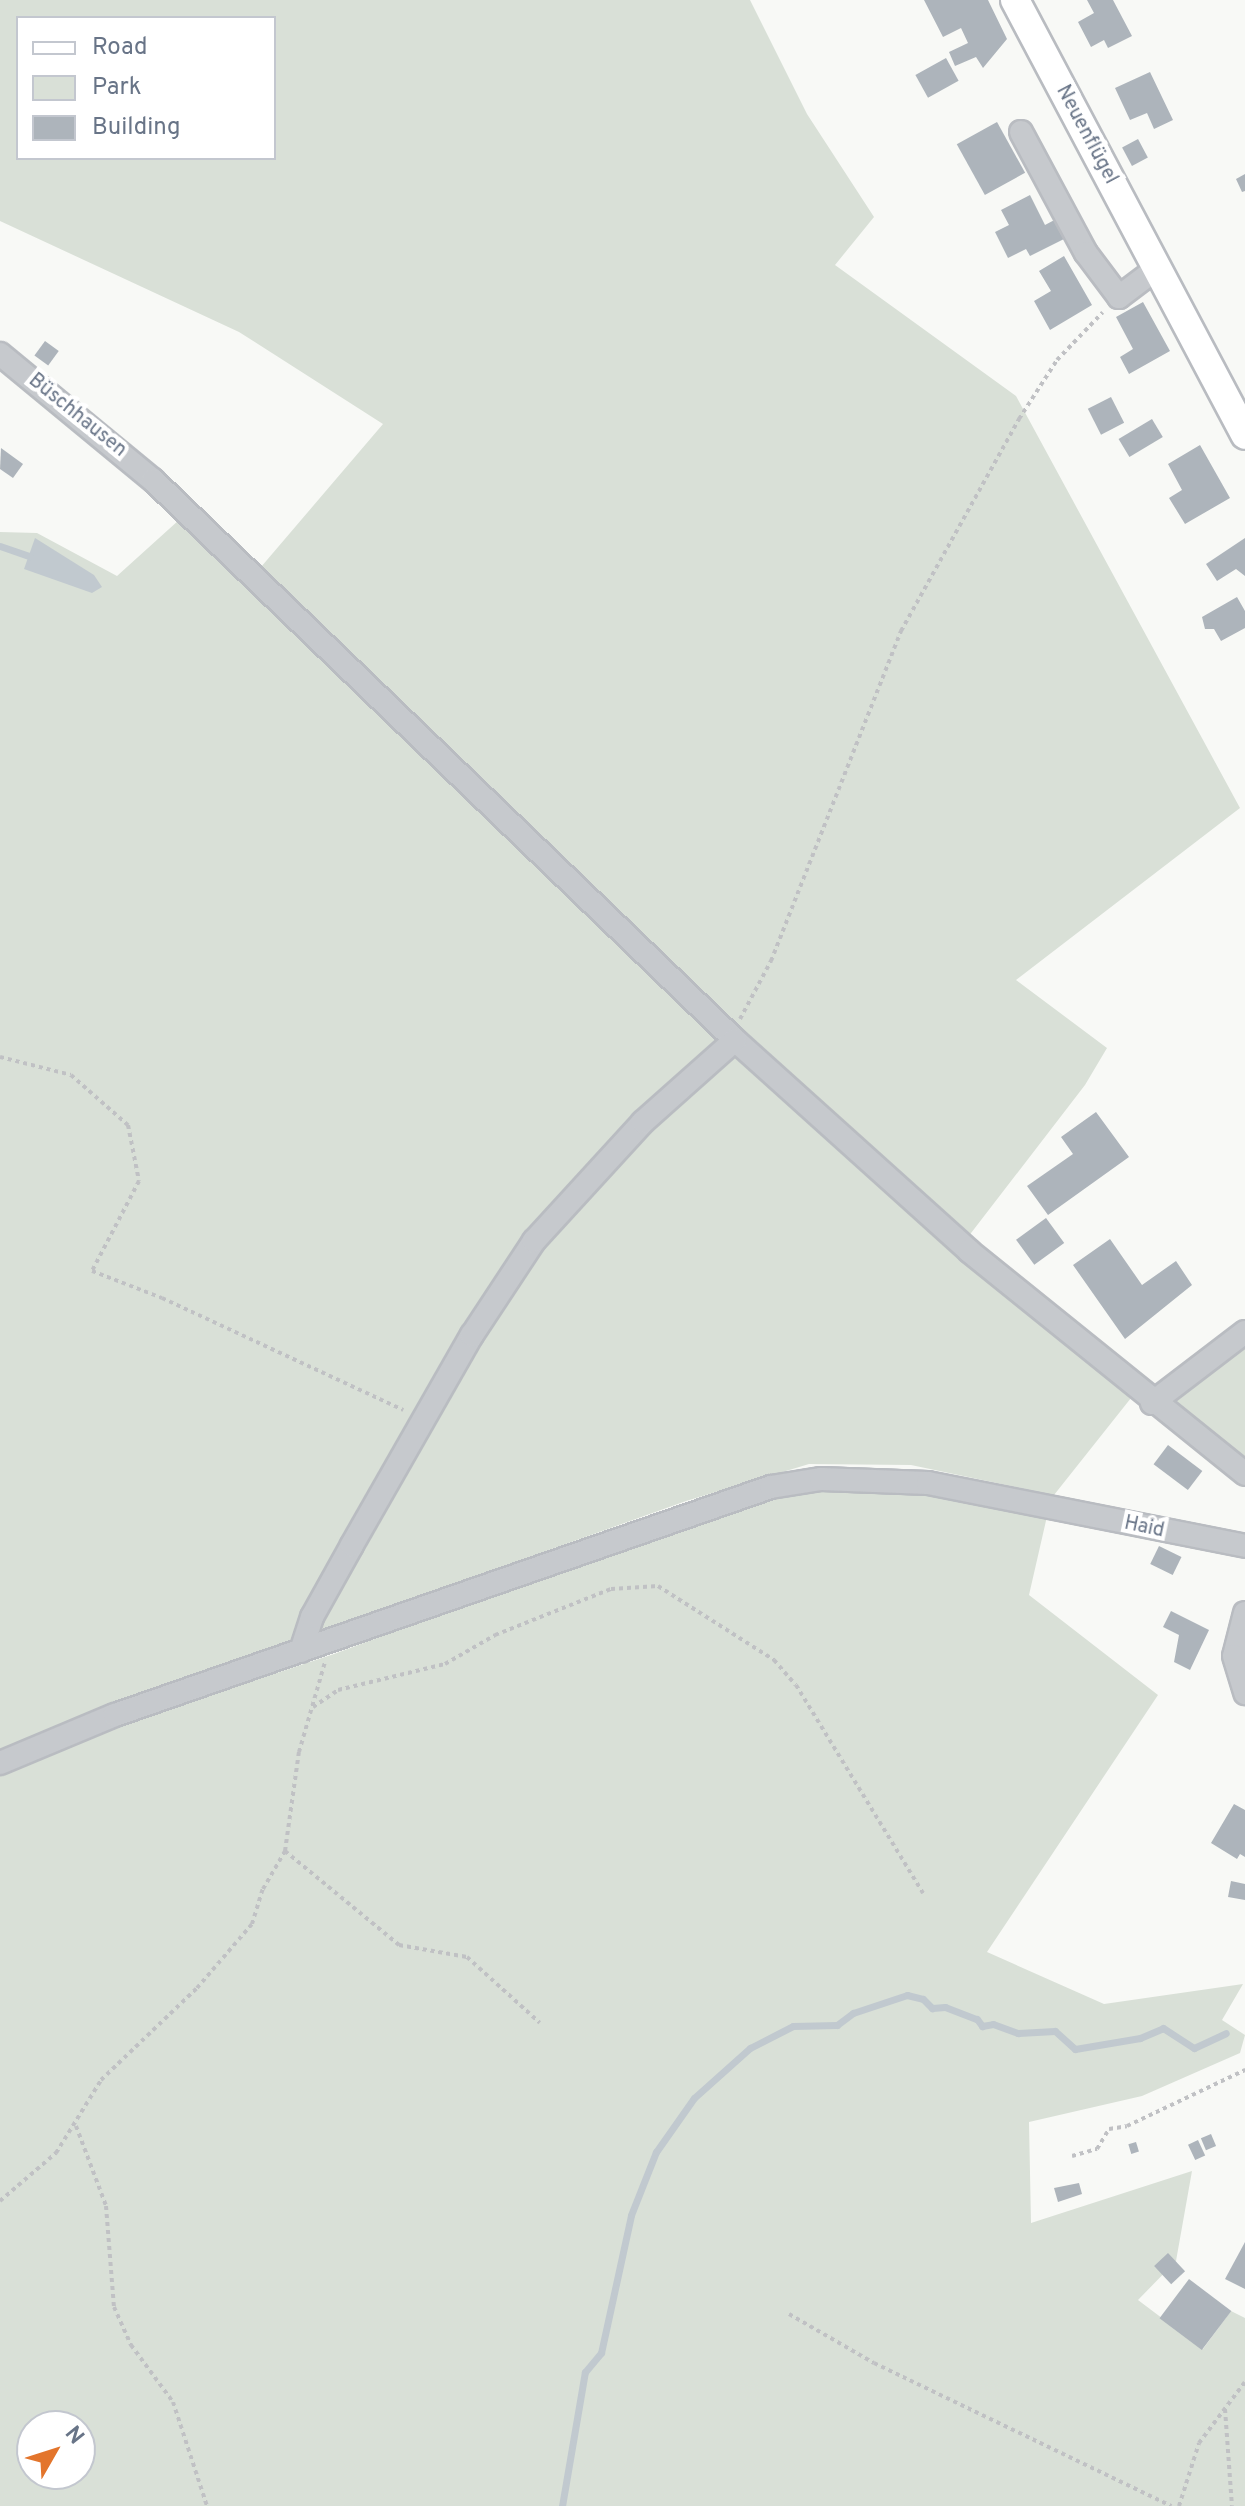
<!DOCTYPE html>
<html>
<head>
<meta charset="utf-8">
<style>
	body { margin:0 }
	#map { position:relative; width:1245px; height:2506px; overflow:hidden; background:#f8f9f6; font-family:Overpass,sans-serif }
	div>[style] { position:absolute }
	.green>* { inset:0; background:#d9e0d7 }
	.water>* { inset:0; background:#c1c9cf }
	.stream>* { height:7px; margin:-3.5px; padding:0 3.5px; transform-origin:3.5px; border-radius:3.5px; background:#c1c9cf }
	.building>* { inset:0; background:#adb4bb; transform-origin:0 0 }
	.path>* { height:4px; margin-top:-2px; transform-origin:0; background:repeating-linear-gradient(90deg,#c0c1c4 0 4px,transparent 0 8px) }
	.roads { filter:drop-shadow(2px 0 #b9bcc1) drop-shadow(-2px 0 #b9bcc1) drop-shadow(0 2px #b9bcc1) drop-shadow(0 -2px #b9bcc1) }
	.minor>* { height:22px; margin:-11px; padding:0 11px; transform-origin:11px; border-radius:11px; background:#c6c9cd }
	.major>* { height:28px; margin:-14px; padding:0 14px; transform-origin:14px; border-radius:14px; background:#fff }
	span { translate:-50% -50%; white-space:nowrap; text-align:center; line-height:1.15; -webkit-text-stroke:8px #fff; paint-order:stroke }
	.street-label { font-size:20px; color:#687487 }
	.legend { position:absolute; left:16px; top:16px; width:260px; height:144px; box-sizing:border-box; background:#fff; border:2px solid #c3c7cf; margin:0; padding:10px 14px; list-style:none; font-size:24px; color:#687487 }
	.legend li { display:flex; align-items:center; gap:16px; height:40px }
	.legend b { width:40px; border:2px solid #c3c7cf }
	.north { position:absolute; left:16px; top:2410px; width:80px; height:80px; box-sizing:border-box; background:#fff; border:2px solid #c3c7cf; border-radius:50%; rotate:51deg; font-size:22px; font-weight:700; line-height:32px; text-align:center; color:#687487 }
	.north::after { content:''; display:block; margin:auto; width:28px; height:36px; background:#e3752c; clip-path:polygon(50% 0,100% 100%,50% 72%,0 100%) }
</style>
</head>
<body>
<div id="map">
	<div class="green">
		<i style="clip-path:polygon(evenodd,0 0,750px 0,807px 114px,874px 217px,835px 265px,1016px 396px,1240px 808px,1016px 980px,1107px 1048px,1085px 1085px,968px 1237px,727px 1015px,261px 567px,383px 424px,239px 332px,0 221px,0 0,18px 18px,274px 18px,274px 158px,18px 158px,18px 18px)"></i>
		<i style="clip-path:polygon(179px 520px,960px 1255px,1131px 1398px,1054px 1495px,911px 1465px,809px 1464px,686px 1501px,110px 1707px,0 1752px,0 532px,37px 533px,117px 576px)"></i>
		<i style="clip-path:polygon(1245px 1348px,1245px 1458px,1175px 1403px,1178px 1393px)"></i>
		<i style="clip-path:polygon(evenodd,822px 1491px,924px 1492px,1048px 1512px,1029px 1595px,1158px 1695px,987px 1952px,1104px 2004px,1243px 1984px,1222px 2020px,1245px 2035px,1240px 2053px,1142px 2096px,1029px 2122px,1031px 2223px,1192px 2171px,1176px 2261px,1138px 2300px,1203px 2349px,1231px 2311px,1245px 2318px,1245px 2506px,0 2506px,0 1776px,117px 1726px,334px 1654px,597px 1556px,774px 1497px,822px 1491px,32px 2426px,80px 2426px,80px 2474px,32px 2474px,32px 2426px)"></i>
	</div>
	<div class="water">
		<i style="clip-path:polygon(35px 538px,94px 575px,102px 587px,92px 593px,24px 569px)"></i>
	</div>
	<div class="stream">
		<i style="left:0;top:546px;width:31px;rotate:19deg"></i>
		<i style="left:562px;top:2506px;width:136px;rotate:-80.3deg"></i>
		<i style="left:585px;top:2372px;width:25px;rotate:-50deg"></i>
		<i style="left:601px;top:2353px;width:141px;rotate:-77.7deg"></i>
		<i style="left:631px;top:2215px;width:68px;rotate:-68.4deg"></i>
		<i style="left:656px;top:2152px;width:66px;rotate:-54.9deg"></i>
		<i style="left:694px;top:2098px;width:75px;rotate:-41.8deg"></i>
		<i style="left:750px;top:2048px;width:48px;rotate:-27.1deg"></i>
		<i style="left:793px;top:2026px;width:44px;rotate:-1.3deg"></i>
		<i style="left:837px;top:2025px;width:20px;rotate:-37deg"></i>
		<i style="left:853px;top:2013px;width:57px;rotate:-18.4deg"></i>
		<i style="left:907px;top:1995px;width:16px;rotate:14deg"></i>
		<i style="left:923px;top:1999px;width:13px;rotate:45deg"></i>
		<i style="left:932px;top:2008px;width:13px;rotate:-4deg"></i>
		<i style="left:945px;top:2007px;width:34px;rotate:21deg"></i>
		<i style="left:977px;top:2019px;width:9px;rotate:54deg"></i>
		<i style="left:982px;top:2026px;width:11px;rotate:-10deg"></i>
		<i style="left:993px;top:2024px;width:27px;rotate:20deg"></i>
		<i style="left:1018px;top:2033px;width:37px;rotate:-3deg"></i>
		<i style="left:1055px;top:2031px;width:27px;rotate:42deg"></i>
		<i style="left:1075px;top:2049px;width:66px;rotate:-9.6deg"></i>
		<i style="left:1140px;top:2038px;width:25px;rotate:-23deg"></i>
		<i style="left:1163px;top:2028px;width:37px;rotate:33deg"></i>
		<i style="left:1194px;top:2048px;width:35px;rotate:-25deg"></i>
	</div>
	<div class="building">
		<i style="clip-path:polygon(924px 0,988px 0,1007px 39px,983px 68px,976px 57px,955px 66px,949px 52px,968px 43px,961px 28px,943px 37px)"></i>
		<i style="clip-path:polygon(1087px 0,1113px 0,1132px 36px,1108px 48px,1104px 40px,1091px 47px,1078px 22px,1094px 13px)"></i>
		<i style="left:946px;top:58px;width:26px;height:35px;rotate:61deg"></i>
		<i style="clip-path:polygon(1150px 72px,1173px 120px,1154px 129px,1147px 113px,1130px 120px,1115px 88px)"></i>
		<i style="left:997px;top:122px;width:58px;height:46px;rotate:61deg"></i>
		<i style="left:1138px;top:139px;width:21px;height:18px;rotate:62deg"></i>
		<i style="clip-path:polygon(1245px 174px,1245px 191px,1242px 192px,1236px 179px)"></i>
		<i style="clip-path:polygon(1030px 195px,1045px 225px,1060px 217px,1070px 236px,1030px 256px,1026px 249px,1008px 258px,995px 232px,1009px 225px,1001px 210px)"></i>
		<i style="clip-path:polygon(1064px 256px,1092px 305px,1050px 330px,1034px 301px,1051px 291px,1039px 271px)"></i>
		<i style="clip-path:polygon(1143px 302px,1170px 351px,1129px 374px,1120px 357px,1133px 349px,1116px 317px)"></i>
		<i style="left:45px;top:341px;width:17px;height:18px;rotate:36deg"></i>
		<i style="left:1111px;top:397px;width:29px;height:26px;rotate:63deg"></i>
		<i style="left:1152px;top:419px;width:21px;height:39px;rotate:59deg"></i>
		<i style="clip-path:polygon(1200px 445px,1230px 498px,1185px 524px,1169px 498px,1182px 490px,1168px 464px)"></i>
		<i style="clip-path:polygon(1px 448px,23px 464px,13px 478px,0 469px)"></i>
		<i style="clip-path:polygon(1245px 538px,1245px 576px,1236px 569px,1217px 581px,1206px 564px)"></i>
		<i style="clip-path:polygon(1237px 597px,1245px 611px,1245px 628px,1221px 641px,1214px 629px,1205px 629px,1202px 617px)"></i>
		<i style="clip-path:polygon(1096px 1112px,1129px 1157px,1048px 1215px,1027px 1186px,1073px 1154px,1061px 1137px)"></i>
		<i style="left:1046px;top:1218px;width:31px;height:37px;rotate:54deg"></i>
		<i style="clip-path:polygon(1110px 1239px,1142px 1285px,1176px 1261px,1192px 1285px,1125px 1339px,1073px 1265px)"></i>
		<i style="left:1168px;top:1445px;width:43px;height:24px;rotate:37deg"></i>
		<i style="left:1159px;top:1546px;width:25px;height:20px;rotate:26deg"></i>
		<i style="clip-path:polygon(1171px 1611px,1209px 1630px,1190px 1670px,1174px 1662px,1179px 1635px,1163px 1627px)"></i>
		<i style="clip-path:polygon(1234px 1804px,1245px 1810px,1245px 1857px,1240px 1854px,1237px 1859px,1211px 1843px)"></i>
		<i style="clip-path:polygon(1231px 1881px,1245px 1884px,1245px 1900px,1228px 1897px)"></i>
		<i style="left:1211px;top:2134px;width:13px;height:11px;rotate:67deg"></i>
		<i style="left:1198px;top:2140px;width:17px;height:11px;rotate:65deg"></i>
		<i style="left:1136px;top:2142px;width:10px;height:8px;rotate:73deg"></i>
		<i style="clip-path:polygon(1079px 2183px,1082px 2194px,1058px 2202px,1054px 2188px)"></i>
		<i style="clip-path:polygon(1245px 2242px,1245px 2289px,1225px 2279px)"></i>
		<i style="left:1168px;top:2253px;width:25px;height:19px;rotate:47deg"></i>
		<i style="left:1189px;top:2279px;width:53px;height:49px;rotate:37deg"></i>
	</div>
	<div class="path">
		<i style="left:740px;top:1019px;width:66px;rotate:-61.9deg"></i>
		<i style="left:771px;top:961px;width:355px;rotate:-68.5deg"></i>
		<i style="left:901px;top:631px;width:243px;rotate:-60.9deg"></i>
		<i style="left:1019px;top:419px;width:70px;rotate:-57.2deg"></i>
		<i style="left:1057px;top:360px;width:66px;rotate:-46.2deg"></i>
		<i style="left:0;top:1057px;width:73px;rotate:14.2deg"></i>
		<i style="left:71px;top:1075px;width:76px;rotate:41.3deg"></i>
		<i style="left:128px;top:1125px;width:57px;rotate:78.9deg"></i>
		<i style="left:139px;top:1181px;width:102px;rotate:117.6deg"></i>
		<i style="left:92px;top:1271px;width:75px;rotate:21.1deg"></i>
		<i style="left:162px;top:1298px;width:266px;rotate:24.9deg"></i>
		<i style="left:313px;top:1707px;width:30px;rotate:-34deg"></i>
		<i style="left:338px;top:1690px;width:110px;rotate:-13.7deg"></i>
		<i style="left:445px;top:1664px;width:58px;rotate:-30.1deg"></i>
		<i style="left:495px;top:1635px;width:125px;rotate:-21.6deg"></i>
		<i style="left:611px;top:1589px;width:47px;rotate:-3.7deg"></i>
		<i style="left:658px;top:1586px;width:138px;rotate:32.5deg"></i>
		<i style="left:774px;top:1660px;width:33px;rotate:49deg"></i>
		<i style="left:796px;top:1685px;width:244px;rotate:58.6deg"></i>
		<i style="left:285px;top:1851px;width:148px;rotate:39.5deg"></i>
		<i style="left:399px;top:1945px;width:69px;rotate:10deg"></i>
		<i style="left:467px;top:1957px;width:98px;rotate:42.1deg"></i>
		<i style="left:76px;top:2126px;width:85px;rotate:69.4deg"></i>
		<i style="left:106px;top:2206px;width:101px;rotate:85.5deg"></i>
		<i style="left:114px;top:2307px;width:42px;rotate:65.9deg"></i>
		<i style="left:131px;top:2345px;width:71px;rotate:53.6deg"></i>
		<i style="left:173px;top:2402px;width:109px;rotate:71.9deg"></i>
		<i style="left:1072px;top:2156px;width:26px;rotate:-16deg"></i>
		<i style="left:1097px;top:2149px;width:23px;rotate:-59deg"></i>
		<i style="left:1109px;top:2129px;width:18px;rotate:-9deg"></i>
		<i style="left:1127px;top:2126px;width:131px;rotate:-25.4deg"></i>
		<i style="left:0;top:2201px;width:74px;rotate:-40.6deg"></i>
		<i style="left:56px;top:2153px;width:86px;rotate:-58.3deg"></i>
		<i style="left:101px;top:2080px;width:133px;rotate:-43.8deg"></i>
		<i style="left:197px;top:1988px;width:84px;rotate:-49.3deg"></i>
		<i style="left:252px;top:1924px;width:37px;rotate:-73deg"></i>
		<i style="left:263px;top:1889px;width:44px;rotate:-59.9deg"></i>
		<i style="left:285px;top:1851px;width:100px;rotate:-82deg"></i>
		<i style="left:299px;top:1752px;width:94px;rotate:-73.9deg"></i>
		<i style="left:789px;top:2314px;width:98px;rotate:30deg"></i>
		<i style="left:874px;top:2363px;width:330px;rotate:25.7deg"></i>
		<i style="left:1225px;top:2409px;width:97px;rotate:85.9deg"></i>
		<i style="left:1179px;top:2506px;width:66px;rotate:-72.4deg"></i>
		<i style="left:1199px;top:2443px;width:76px;rotate:-53deg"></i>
	</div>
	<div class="roads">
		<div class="minor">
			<i style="left:1021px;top:132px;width:137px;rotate:61.8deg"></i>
			<i style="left:1086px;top:253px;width:55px;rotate:53.1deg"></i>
			<i style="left:1119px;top:297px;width:46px;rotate:-37.1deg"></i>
			<i style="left:0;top:354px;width:198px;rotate:39.5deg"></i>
			<i style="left:153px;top:480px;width:808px;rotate:43.9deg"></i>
			<i style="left:735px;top:1040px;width:315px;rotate:42deg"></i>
			<i style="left:969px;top:1251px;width:355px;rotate:38.9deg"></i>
			<i style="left:1152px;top:1403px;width:117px;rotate:-37.4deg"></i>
			<i style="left:1245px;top:1613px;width:44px;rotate:104.3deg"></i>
			<i style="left:1234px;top:1656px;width:39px;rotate:73deg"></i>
			<i style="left:301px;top:1651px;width:36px;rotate:-72deg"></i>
			<i style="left:312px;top:1617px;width:82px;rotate:-60.9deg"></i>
			<i style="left:352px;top:1545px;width:242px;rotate:-60.3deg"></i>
			<i style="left:472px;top:1335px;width:113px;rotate:-56.6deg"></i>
			<i style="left:534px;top:1241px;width:161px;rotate:-47.5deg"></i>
			<i style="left:643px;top:1122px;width:123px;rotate:-41.7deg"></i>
			<i style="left:0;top:1763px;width:125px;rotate:-22.7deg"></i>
			<i style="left:115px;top:1715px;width:694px;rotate:-19.17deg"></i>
			<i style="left:771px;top:1487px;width:51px;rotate:-9.1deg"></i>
			<i style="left:821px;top:1479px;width:107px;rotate:2.1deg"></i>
			<i style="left:928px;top:1483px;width:323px;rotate:11.2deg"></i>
		</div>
		<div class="major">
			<i style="left:1015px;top:0;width:492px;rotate:62.1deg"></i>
		</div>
	</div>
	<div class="street-label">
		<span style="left:1086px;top:135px;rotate:62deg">Neuenflügel</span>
		<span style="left:77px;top:416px;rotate:39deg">Büschhausen</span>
		<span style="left:1144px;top:1528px;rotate:12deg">Haid</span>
	</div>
	<ul class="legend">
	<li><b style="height:10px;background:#fff"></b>Road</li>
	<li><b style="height:22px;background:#d9e0d7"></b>Park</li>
	<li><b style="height:22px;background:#adb4bb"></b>Building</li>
	</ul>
	<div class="north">N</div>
</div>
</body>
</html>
